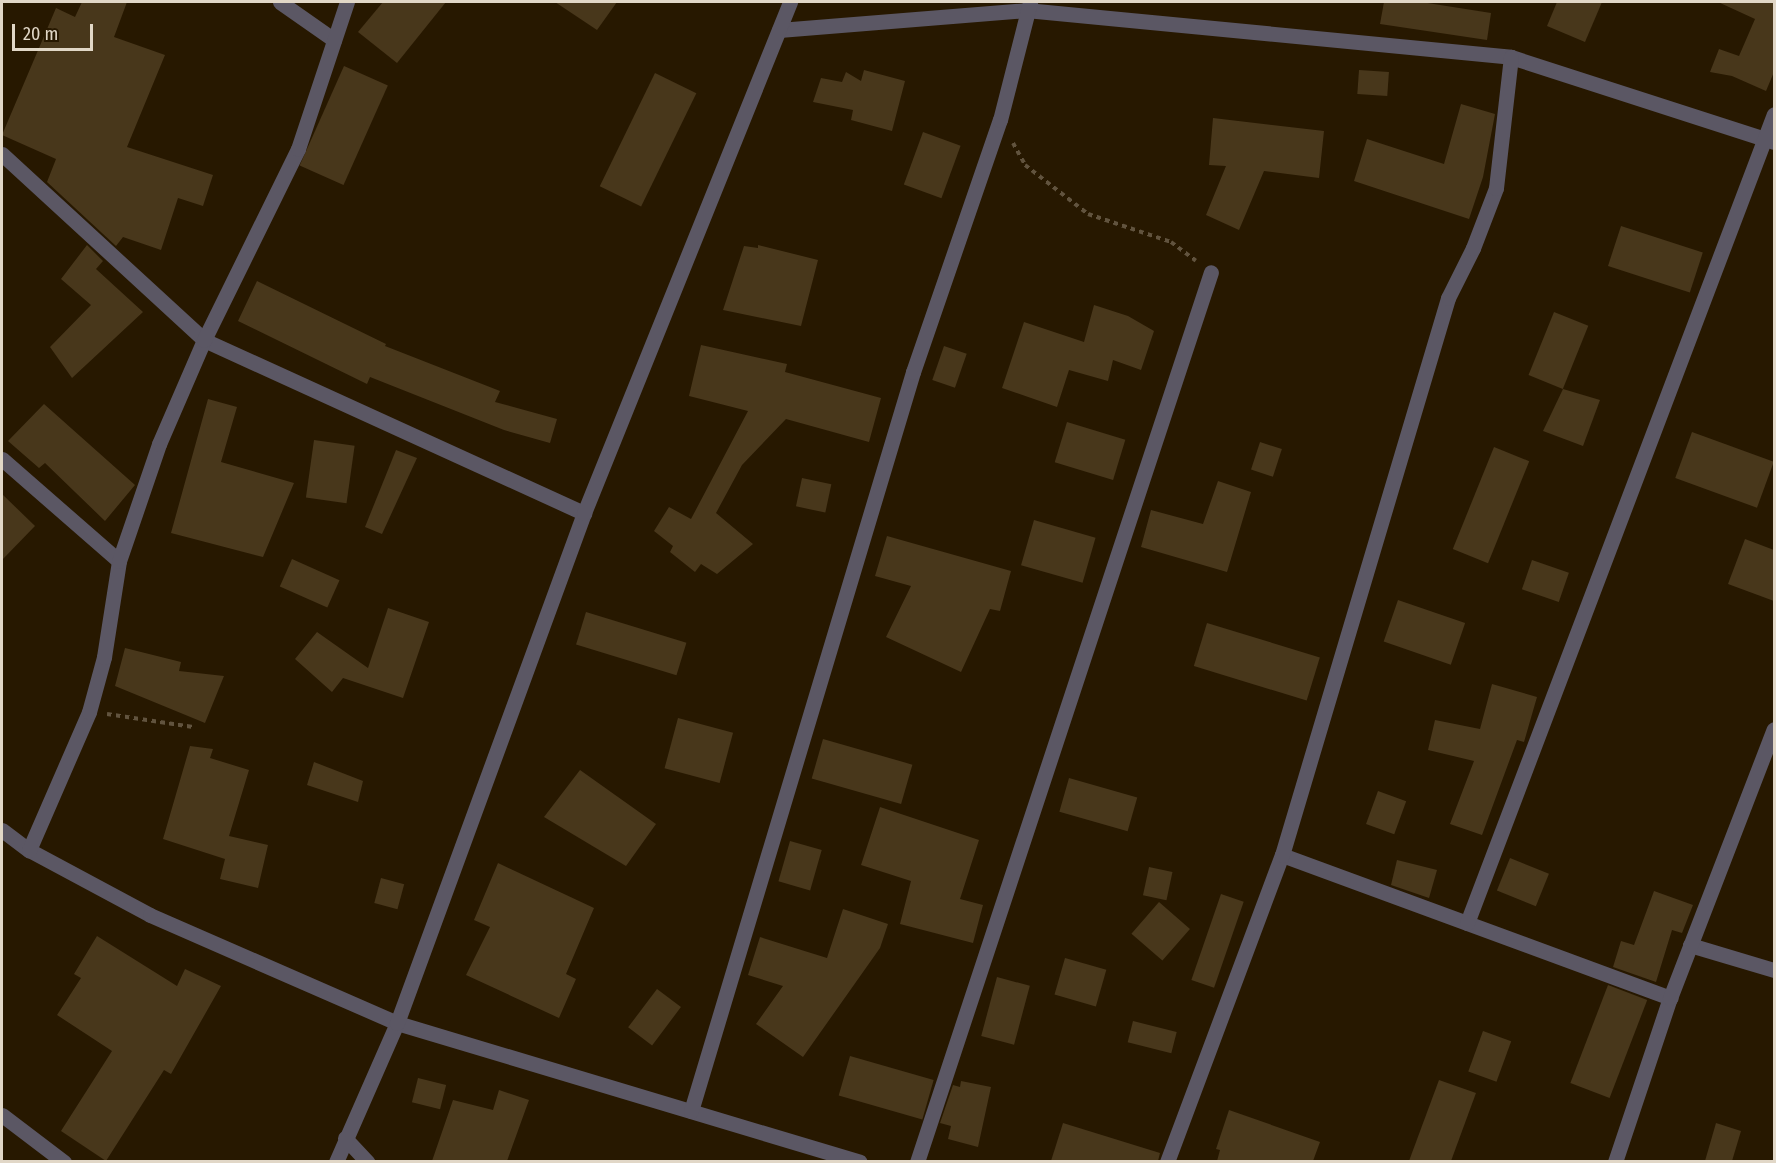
<!DOCTYPE html>
<html>
<head>
<meta charset="utf-8">
<style>
	body { margin:0 }
	#map { position:relative; width:1776px; height:1163px; overflow:hidden; background:#271800; font-family:"Fira Sans Condensed",sans-serif }
	div>[style] { position:absolute }
	.building>* { inset:0; background:#48371b; transform-origin:0 0 }
	.path>* { height:4px; margin-top:-2px; transform-origin:0; background:repeating-linear-gradient(90deg,#61533e 0 4.5px,transparent 0 9px) }
	.minor>* { height:15px; margin:-7.5px; padding:0 7.5px; transform-origin:7.5px; border-radius:7.5px; background:#5b5764 }
	span { translate:-50% -50%; white-space:nowrap; text-align:center; line-height:1.15; -webkit-text-stroke:4.5px #271800; paint-order:stroke }
	.frame { position:absolute; inset:0; border:3px solid #e1d7c7; pointer-events:none }
	.scale { position:absolute; left:12px; top:24px; width:81px; height:27px; box-sizing:border-box; border:3px solid #e1d7c7; border-top:0; padding-left:8px; font-size:18px; line-height:21px; white-space:nowrap; color:#e1d7c7; -webkit-text-stroke:4px #271800; paint-order:stroke }
</style>
</head>
<body>
<div id="map">
	<div class="building">
		<i style="clip-path:polygon(82px 2px,127px 2px,114px 37px,165px 55px,127px 147px,213px 175px,203px 206px,178px 198px,161px 250px,123px 237px,116px 246px,47px 182px,56px 159px,2px 135px,56px 8px,75px 17px)"></i>
		<i style="clip-path:polygon(383px 2px,446px 2px,397px 63px,358px 32px)"></i>
		<i style="clip-path:polygon(555px 2px,617px 2px,597px 30px)"></i>
		<i style="clip-path:polygon(1384px 2px,1421px 2px,1491px 13px,1487px 40px,1380px 24px)"></i>
		<i style="clip-path:polygon(1557px 2px,1602px 2px,1585px 42px,1547px 26px)"></i>
		<i style="clip-path:polygon(1718px 2px,1774px 2px,1774px 72px,1766px 91px,1732px 76px,1710px 72px,1719px 49px,1739px 56px,1755px 19px)"></i>
		<i style="left:344px;top:66px;width:48px;height:109px;rotate:24deg"></i>
		<i style="clip-path:polygon(864px 70px,905px 81px,892px 131px,851px 120px,853px 110px,813px 102px,821px 78px,842px 82px,846px 72px,861px 81px)"></i>
		<i style="left:1359px;top:70px;width:30px;height:24px;rotate:4deg"></i>
		<i style="left:655px;top:73px;width:46px;height:126px;rotate:26deg"></i>
		<i style="clip-path:polygon(1461px 104px,1495px 114px,1483px 177px,1469px 219px,1354px 181px,1367px 139px,1444px 164px)"></i>
		<i style="clip-path:polygon(1213px 118px,1324px 131px,1319px 178px,1264px 171px,1239px 230px,1206px 215px,1226px 166px,1209px 165px)"></i>
		<i style="left:923px;top:132px;width:40px;height:56px;rotate:20deg"></i>
		<i style="left:1621px;top:226px;width:86px;height:42px;rotate:18deg"></i>
		<i style="clip-path:polygon(87px 245px,103px 261px,96px 269px,143px 312px,72px 378px,50px 347px,91px 305px,61px 279px)"></i>
		<i style="clip-path:polygon(758px 245px,818px 260px,801px 326px,723px 310px,744px 246px,758px 248px)"></i>
		<i style="clip-path:polygon(257px 281px,386px 344px,385px 346px,500px 391px,495px 402px,557px 419px,550px 443px,504px 430px,370px 377px,367px 384px,238px 321px)"></i>
		<i style="clip-path:polygon(1094px 305px,1128px 316px,1154px 331px,1141px 370px,1113px 360px,1108px 381px,1069px 370px,1057px 407px,1002px 388px,1024px 322px,1084px 342px)"></i>
		<i style="left:1554px;top:312px;width:37px;height:68px;rotate:22deg"></i>
		<i style="clip-path:polygon(701px 345px,787px 364px,785px 372px,881px 398px,869px 442px,786px 419px,742px 465px,716px 513px,753px 544px,717px 574px,701px 564px,695px 572px,670px 552px,673px 546px,654px 531px,669px 507px,691px 519px,748px 411px,689px 396px)"></i>
		<i style="left:944px;top:346px;width:24px;height:36px;rotate:19deg"></i>
		<i style="clip-path:polygon(1563px 389px,1600px 400px,1583px 446px,1543px 431px)"></i>
		<i style="clip-path:polygon(208px 399px,237px 407px,221px 462px,294px 483px,263px 557px,171px 533px)"></i>
		<i style="clip-path:polygon(44px 404px,135px 485px,105px 521px,45px 463px,39px 468px,8px 441px)"></i>
		<i style="left:1067px;top:422px;width:61px;height:42px;rotate:17deg"></i>
		<i style="left:1692px;top:432px;width:87px;height:49px;rotate:20deg"></i>
		<i style="left:314px;top:440px;width:41px;height:58px;rotate:8deg"></i>
		<i style="left:1260px;top:442px;width:23px;height:29px;rotate:18deg"></i>
		<i style="left:1494px;top:447px;width:38px;height:110px;rotate:22deg"></i>
		<i style="clip-path:polygon(396px 450px,417px 458px,382px 534px,365px 527px)"></i>
		<i style="left:802px;top:478px;width:30px;height:29px;rotate:12deg"></i>
		<i style="clip-path:polygon(1218px 481px,1251px 492px,1227px 572px,1141px 547px,1151px 510px,1203px 524px)"></i>
		<i style="clip-path:polygon(2px 494px,35px 526px,2px 560px)"></i>
		<i style="left:1034px;top:520px;width:64px;height:47px;rotate:16deg"></i>
		<i style="clip-path:polygon(887px 536px,1011px 571px,1000px 611px,990px 609px,961px 672px,886px 637px,911px 586px,875px 576px)"></i>
		<i style="clip-path:polygon(1745px 539px,1774px 550px,1774px 601px,1728px 584px)"></i>
		<i style="left:292px;top:559px;width:52px;height:30px;rotate:24deg"></i>
		<i style="left:1532px;top:560px;width:39px;height:31px;rotate:19deg"></i>
		<i style="left:1398px;top:600px;width:71px;height:44px;rotate:19deg"></i>
		<i style="clip-path:polygon(388px 608px,429px 622px,403px 698px,343px 678px,332px 692px,295px 659px,317px 632px,368px 668px)"></i>
		<i style="left:586px;top:612px;width:105px;height:34px;rotate:17deg"></i>
		<i style="left:1207px;top:623px;width:118px;height:45px;rotate:17deg"></i>
		<i style="clip-path:polygon(125px 648px,181px 662px,179px 671px,224px 676px,205px 723px,115px 686px)"></i>
		<i style="clip-path:polygon(1492px 684px,1537px 697px,1524px 742px,1517px 740px,1482px 835px,1450px 824px,1474px 761px,1428px 750px,1435px 720px,1480px 729px)"></i>
		<i style="left:678px;top:718px;width:57px;height:52px;rotate:15deg"></i>
		<i style="left:823px;top:739px;width:93px;height:41px;rotate:16deg"></i>
		<i style="clip-path:polygon(190px 746px,213px 749px,210px 758px,249px 770px,229px 836px,268px 845px,258px 888px,220px 879px,225px 859px,163px 839px)"></i>
		<i style="clip-path:polygon(314px 762px,363px 781px,358px 802px,307px 785px)"></i>
		<i style="clip-path:polygon(580px 770px,656px 824px,626px 866px,544px 817px)"></i>
		<i style="left:1069px;top:778px;width:71px;height:35px;rotate:16deg"></i>
		<i style="left:1378px;top:791px;width:30px;height:35px;rotate:20deg"></i>
		<i style="clip-path:polygon(880px 807px,979px 840px,960px 899px,983px 905px,973px 943px,900px 924px,911px 881px,861px 865px)"></i>
		<i style="left:790px;top:841px;width:33px;height:42px;rotate:16deg"></i>
		<i style="left:1510px;top:858px;width:42px;height:35px;rotate:22deg"></i>
		<i style="clip-path:polygon(1397px 860px,1437px 870px,1429px 898px,1391px 885px)"></i>
		<i style="clip-path:polygon(498px 863px,594px 908px,566px 974px,576px 979px,559px 1018px,466px 975px,490px 927px,474px 920px)"></i>
		<i style="left:1149px;top:867px;width:24px;height:29px;rotate:12deg"></i>
		<i style="left:381px;top:878px;width:24px;height:26px;rotate:15deg"></i>
		<i style="clip-path:polygon(1654px 891px,1693px 905px,1682px 933px,1672px 930px,1656px 982px,1613px 967px,1621px 941px,1634px 945px)"></i>
		<i style="left:1221px;top:894px;width:24px;height:91px;rotate:19deg"></i>
		<i style="left:1159px;top:902px;width:41px;height:42px;rotate:41deg"></i>
		<i style="clip-path:polygon(843px 909px,888px 924px,880px 948px,803px 1057px,756px 1024px,783px 986px,748px 975px,760px 937px,827px 958px)"></i>
		<i style="clip-path:polygon(97px 936px,177px 986px,185px 969px,221px 986px,171px 1074px,164px 1070px,106px 1161px,61px 1131px,112px 1051px,57px 1015px,81px 978px,74px 974px)"></i>
		<i style="left:1065px;top:958px;width:43px;height:38px;rotate:16deg"></i>
		<i style="left:997px;top:977px;width:34px;height:61px;rotate:15deg"></i>
		<i style="left:1608px;top:985px;width:42px;height:105px;rotate:21deg"></i>
		<i style="left:657px;top:989px;width:30px;height:48px;rotate:37deg"></i>
		<i style="left:1133px;top:1021px;width:45px;height:22px;rotate:14deg"></i>
		<i style="left:1483px;top:1031px;width:30px;height:43px;rotate:20deg"></i>
		<i style="left:850px;top:1056px;width:87px;height:41px;rotate:16deg"></i>
		<i style="left:418px;top:1078px;width:29px;height:25px;rotate:14deg"></i>
		<i style="clip-path:polygon(1439px 1080px,1476px 1093px,1451px 1161px,1409px 1161px)"></i>
		<i style="clip-path:polygon(961px 1081px,991px 1087px,978px 1147px,948px 1139px,951px 1126px,940px 1123px,953px 1085px,960px 1087px)"></i>
		<i style="clip-path:polygon(499px 1090px,529px 1100px,507px 1161px,432px 1161px,453px 1100px,493px 1110px)"></i>
		<i style="clip-path:polygon(1229px 1110px,1320px 1142px,1313px 1161px,1217px 1161px,1220px 1150px,1216px 1149px)"></i>
		<i style="clip-path:polygon(1063px 1123px,1160px 1153px,1158px 1161px,1051px 1161px)"></i>
		<i style="clip-path:polygon(1716px 1123px,1741px 1131px,1732px 1161px,1705px 1161px)"></i>
	</div>
	<div class="path">
		<i style="left:1013px;top:143px;width:25px;rotate:61deg"></i>
		<i style="left:1025px;top:165px;width:80px;rotate:37.9deg"></i>
		<i style="left:1088px;top:214px;width:88px;rotate:18.6deg"></i>
		<i style="left:1171px;top:242px;width:31px;rotate:37deg"></i>
		<i style="left:107px;top:714px;width:87px;rotate:8.6deg"></i>
	</div>
	<div class="minor">
		<i style="left:280px;top:2px;width:66px;rotate:35.1deg"></i>
		<i style="left:779px;top:30px;width:248px;rotate:-4.6deg"></i>
		<i style="left:1026px;top:10px;width:487px;rotate:5.5deg"></i>
		<i style="left:1511px;top:57px;width:276px;rotate:17.9deg"></i>
		<i style="left:2px;top:154px;width:275px;rotate:42.6deg"></i>
		<i style="left:204px;top:340px;width:418px;rotate:24.5deg"></i>
		<i style="left:2px;top:459px;width:155px;rotate:41.1deg"></i>
		<i style="left:2px;top:830px;width:34px;rotate:37deg"></i>
		<i style="left:29px;top:850px;width:137px;rotate:28.2deg"></i>
		<i style="left:150px;top:915px;width:270px;rotate:23.6deg"></i>
		<i style="left:397px;top:1023px;width:483px;rotate:16.7deg"></i>
		<i style="left:29px;top:850px;width:150px;rotate:-66.5deg"></i>
		<i style="left:89px;top:712px;width:57px;rotate:-74.7deg"></i>
		<i style="left:104px;top:657px;width:97px;rotate:-81.1deg"></i>
		<i style="left:119px;top:561px;width:124px;rotate:-71.1deg"></i>
		<i style="left:159px;top:444px;width:113px;rotate:-66.6deg"></i>
		<i style="left:204px;top:340px;width:213px;rotate:-63.8deg"></i>
		<i style="left:298px;top:149px;width:155px;rotate:-71.6deg"></i>
		<i style="left:1282px;top:855px;width:414px;rotate:20.2deg"></i>
		<i style="left:1467px;top:923px;width:865px;rotate:-69.22deg"></i>
		<i style="left:1690px;top:945px;width:88px;rotate:16.6deg"></i>
		<i style="left:691px;top:1111px;width:772px;rotate:-73.28deg"></i>
		<i style="left:913px;top:372px;width:267px;rotate:-71deg"></i>
		<i style="left:1000px;top:120px;width:122px;rotate:-75.7deg"></i>
		<i style="left:2px;top:1115px;width:78px;rotate:37.2deg"></i>
		<i style="left:345px;top:1138px;width:33px;rotate:47deg"></i>
		<i style="left:336px;top:1162px;width:152px;rotate:-66.3deg"></i>
		<i style="left:397px;top:1023px;width:543px;rotate:-69.86deg"></i>
		<i style="left:584px;top:513px;width:551px;rotate:-68.04deg"></i>
		<i style="left:917px;top:1162px;width:937px;rotate:-71.72deg"></i>
		<i style="left:1167px;top:1162px;width:328px;rotate:-69.5deg"></i>
		<i style="left:1282px;top:855px;width:581px;rotate:-73.4deg"></i>
		<i style="left:1448px;top:298px;width:56px;rotate:-63.4deg"></i>
		<i style="left:1473px;top:248px;width:64px;rotate:-69deg"></i>
		<i style="left:1496px;top:188px;width:132px;rotate:-83.5deg"></i>
		<i style="left:1615px;top:1162px;width:173px;rotate:-71.5deg"></i>
		<i style="left:1670px;top:998px;width:288px;rotate:-68.9deg"></i>
	</div>
	<div class="frame"></div>
	<div class="scale">20 m</div>
</div>
</body>
</html>
